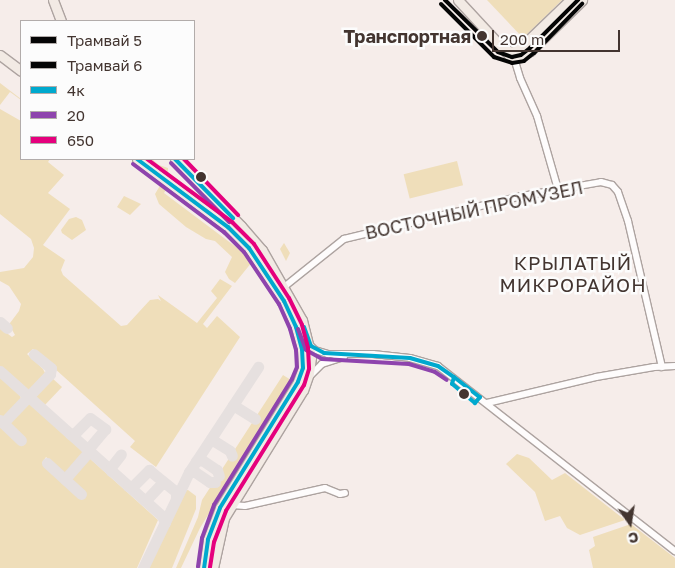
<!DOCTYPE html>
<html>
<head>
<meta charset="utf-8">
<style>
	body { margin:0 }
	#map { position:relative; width:675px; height:568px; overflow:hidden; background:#f6edea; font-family:"Golos Text",sans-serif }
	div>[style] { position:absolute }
	.green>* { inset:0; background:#efdeba; transform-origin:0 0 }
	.taxiway>* { height:11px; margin:-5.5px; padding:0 5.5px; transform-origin:5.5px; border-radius:5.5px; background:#e6e0df }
	.roads { filter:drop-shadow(1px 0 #ada3a0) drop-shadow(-1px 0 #ada3a0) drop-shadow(0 1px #ada3a0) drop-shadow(0 -1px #ada3a0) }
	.minor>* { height:6px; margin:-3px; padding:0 3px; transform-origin:3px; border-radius:3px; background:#fefcfc }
	.major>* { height:9px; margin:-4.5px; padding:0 4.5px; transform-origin:4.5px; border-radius:4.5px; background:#f2eae4 }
	.bus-1>* { height:4px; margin:-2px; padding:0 2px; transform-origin:2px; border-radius:2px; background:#00a9ce }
	.bus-2>* { height:4px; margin:-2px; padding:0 2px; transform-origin:2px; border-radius:2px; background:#8e44ad }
	.bus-3>* { height:4px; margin:-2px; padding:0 2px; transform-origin:2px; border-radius:2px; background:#e5007d }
	.tram-1>* { height:4px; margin:-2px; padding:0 2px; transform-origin:2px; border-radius:2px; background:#050505 }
	.tram-2>* { height:4px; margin:-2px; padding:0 2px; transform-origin:2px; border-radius:2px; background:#050505 }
	.dots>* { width:14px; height:14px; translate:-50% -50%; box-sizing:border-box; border:2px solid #fcfcfc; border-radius:50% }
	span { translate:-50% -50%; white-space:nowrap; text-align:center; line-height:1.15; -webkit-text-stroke:5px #fcfcfc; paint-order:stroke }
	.stop-label { font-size:18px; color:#433530; font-weight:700 }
	.right { translate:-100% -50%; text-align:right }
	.street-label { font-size:18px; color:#433530 }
	.neighbourhood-label { font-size:19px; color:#433530; letter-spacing:1px }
	.legend { position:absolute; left:20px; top:20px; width:175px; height:140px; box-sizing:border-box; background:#fcfcfc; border:1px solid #b2acaa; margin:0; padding:6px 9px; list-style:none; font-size:15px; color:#433530 }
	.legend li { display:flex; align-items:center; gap:10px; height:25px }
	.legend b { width:25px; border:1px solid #b2acaa }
	.north { position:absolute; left:605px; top:498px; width:50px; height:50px; -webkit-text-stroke:4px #fcfcfc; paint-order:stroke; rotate:167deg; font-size:14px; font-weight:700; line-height:20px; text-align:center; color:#433530 }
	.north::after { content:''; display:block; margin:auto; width:18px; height:22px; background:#433530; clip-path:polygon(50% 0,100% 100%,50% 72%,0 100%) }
	.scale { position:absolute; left:492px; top:30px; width:128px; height:22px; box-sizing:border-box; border:2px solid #433530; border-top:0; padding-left:6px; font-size:15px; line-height:18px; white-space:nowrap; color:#433530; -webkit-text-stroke:4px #fcfcfc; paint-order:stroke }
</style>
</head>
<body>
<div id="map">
	<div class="green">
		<i style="clip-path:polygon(487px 0,562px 0,523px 38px)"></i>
		<i style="clip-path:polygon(0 83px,21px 99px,21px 100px,10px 92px,0 105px)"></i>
		<i style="clip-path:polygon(0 109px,21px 121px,21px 159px,50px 159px,48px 162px,64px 175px,48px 193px,70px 209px,43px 245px,65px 260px,61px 270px,63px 275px,121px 326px,127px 325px,150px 300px,158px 299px,161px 301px,158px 295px,197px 323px,217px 298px,211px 291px,220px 279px,232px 286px,203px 324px,207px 328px,217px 316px,240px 337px,156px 467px,130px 447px,135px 441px,33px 349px,27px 354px,43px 369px,45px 373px,29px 390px,25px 391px,0 369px,0 328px,12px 337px,15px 335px,10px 326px,10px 323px,19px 311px,21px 304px,9px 286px,0 281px,0 272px,24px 268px,33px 257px,34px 248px,31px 239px,0 214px)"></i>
		<i style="clip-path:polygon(143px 159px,152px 159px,159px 165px,168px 168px,168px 172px,200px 197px,199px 199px)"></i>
		<i style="left:457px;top:161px;width:25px;height:55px;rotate:76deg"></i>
		<i style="clip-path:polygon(161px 184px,167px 188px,164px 193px,240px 250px,252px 262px,235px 283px,229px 279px,225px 272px,232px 257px,215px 241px,206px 239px,186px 227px,159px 204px,155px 194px)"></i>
		<i style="clip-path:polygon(124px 196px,141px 204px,130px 215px,117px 207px)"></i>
		<i style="clip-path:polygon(76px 217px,82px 220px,86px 230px,72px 240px,62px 233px,61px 230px,69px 219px)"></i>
		<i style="clip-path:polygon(284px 243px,290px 253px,286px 261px,280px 249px)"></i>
		<i style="clip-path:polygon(283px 375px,291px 380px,200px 528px,181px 568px,176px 568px,198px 517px,202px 500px)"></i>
		<i style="clip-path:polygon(0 377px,20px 395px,21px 399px,4px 419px,0 416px)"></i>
		<i style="clip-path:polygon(48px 377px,52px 378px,62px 387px,43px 407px,33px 399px,32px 395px)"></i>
		<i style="clip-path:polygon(29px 403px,84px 452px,66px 475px,46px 457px,42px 463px,82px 499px,86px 493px,69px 477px,87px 456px,158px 520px,137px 568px,0 568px,0 427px,21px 445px,26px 439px,7px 423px,24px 404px)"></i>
		<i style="clip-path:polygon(517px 454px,529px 458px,552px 480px,565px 473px,625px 520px,580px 535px,567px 528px,560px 516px,545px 521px,535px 492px,506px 464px)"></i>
		<i style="clip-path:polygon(188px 490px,196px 496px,196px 509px,172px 568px,148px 568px,183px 491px)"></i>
		<i style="clip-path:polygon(631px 524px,675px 558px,675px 568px,593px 568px,589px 550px,595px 546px,593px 537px)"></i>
	</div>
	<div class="taxiway">
		<i style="left:0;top:322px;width:9px;rotate:41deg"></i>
		<i style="left:0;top:371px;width:217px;rotate:41.8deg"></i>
		<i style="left:162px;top:516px;width:7px;rotate:63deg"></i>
		<i style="left:233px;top:405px;width:26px;rotate:32deg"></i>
		<i style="left:0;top:420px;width:29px;rotate:44deg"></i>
		<i style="left:3px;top:423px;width:68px;rotate:-46.2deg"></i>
		<i style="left:50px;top:374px;width:6px;rotate:-81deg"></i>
		<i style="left:51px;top:368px;width:22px;rotate:-141deg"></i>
		<i style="left:70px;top:434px;width:5px;rotate:-11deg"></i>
		<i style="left:75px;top:433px;width:21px;rotate:-45deg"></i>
		<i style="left:90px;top:418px;width:19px;rotate:36deg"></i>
		<i style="left:105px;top:429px;width:23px;rotate:130deg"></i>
		<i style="left:90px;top:447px;width:5px;rotate:180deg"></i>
		<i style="left:211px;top:439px;width:22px;rotate:32deg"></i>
		<i style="left:230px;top:451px;width:5px;rotate:68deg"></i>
		<i style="left:196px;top:461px;width:6px;rotate:-9deg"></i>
		<i style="left:202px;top:460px;width:18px;rotate:34deg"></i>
		<i style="left:217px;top:470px;width:6px;rotate:72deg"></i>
		<i style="left:47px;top:463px;width:46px;rotate:42.4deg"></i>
		<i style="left:111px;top:471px;width:4px;rotate:-90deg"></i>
		<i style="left:111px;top:467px;width:16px;rotate:-52deg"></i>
		<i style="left:189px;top:472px;width:6px"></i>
		<i style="left:195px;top:472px;width:18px;rotate:34deg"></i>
		<i style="left:210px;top:482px;width:5px"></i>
		<i style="left:65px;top:479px;width:37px;rotate:-49deg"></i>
		<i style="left:128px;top:486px;width:5px"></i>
		<i style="left:133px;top:486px;width:23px;rotate:-45deg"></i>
		<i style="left:149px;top:470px;width:35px;rotate:39deg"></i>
		<i style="left:176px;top:492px;width:5px;rotate:90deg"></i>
		<i style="left:144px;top:499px;width:3px"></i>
		<i style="left:147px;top:499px;width:21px;rotate:-47deg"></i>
		<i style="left:161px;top:484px;width:5px"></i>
		<i style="left:143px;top:568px;width:106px;rotate:-64.4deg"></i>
		<i style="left:189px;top:472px;width:126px;rotate:-56.7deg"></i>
	</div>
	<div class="roads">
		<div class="minor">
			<i style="left:514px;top:58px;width:21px;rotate:73deg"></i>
			<i style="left:520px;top:78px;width:42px;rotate:65.9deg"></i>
			<i style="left:537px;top:116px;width:76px;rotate:74deg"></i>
			<i style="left:284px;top:287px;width:77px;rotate:-38.7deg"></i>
			<i style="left:344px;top:239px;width:183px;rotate:-13.6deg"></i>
			<i style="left:522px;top:196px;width:80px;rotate:-10deg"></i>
			<i style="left:601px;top:182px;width:11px;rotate:15deg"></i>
			<i style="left:612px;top:185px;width:9px;rotate:49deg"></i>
			<i style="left:618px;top:192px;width:31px;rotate:71deg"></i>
			<i style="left:628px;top:221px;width:150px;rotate:76.9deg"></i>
			<i style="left:309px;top:344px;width:8px;rotate:45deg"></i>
			<i style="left:315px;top:350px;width:14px;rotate:17deg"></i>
			<i style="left:328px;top:354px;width:45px"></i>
			<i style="left:373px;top:354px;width:37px;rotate:6deg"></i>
			<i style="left:410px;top:358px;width:29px;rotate:16deg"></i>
			<i style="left:438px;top:366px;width:301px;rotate:38deg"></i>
			<i style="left:310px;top:376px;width:17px;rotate:-45deg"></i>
			<i style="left:322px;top:364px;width:23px;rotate:-18deg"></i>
			<i style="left:487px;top:403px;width:112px;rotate:-13.4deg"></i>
			<i style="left:596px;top:377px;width:59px;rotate:-9.8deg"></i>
			<i style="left:654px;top:367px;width:21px;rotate:-3deg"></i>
			<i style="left:232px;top:505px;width:13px;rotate:4deg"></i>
			<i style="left:245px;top:506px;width:82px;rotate:-12.7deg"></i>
			<i style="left:325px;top:488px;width:16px;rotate:22deg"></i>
			<i style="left:340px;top:494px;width:5px;rotate:-11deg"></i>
		</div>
		<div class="major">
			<i style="left:53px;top:0;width:22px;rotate:69deg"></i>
			<i style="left:458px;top:0;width:75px;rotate:47.2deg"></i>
			<i style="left:509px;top:55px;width:7px;rotate:27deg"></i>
			<i style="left:515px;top:58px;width:17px;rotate:-25deg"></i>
			<i style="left:530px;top:51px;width:73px;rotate:-44.4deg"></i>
			<i style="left:503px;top:48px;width:9px;rotate:27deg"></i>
			<i style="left:511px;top:52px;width:9px;rotate:-21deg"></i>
			<i style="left:519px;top:49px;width:71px;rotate:-43.9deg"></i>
			<i style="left:0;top:55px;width:26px;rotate:37deg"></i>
			<i style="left:137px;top:159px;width:114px;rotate:36.8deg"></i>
			<i style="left:228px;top:227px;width:30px;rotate:45deg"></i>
			<i style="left:249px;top:248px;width:64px;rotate:56.6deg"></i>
			<i style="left:284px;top:301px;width:29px;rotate:65deg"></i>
			<i style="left:296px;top:327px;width:23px;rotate:75deg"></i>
			<i style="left:302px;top:349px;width:19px;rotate:87deg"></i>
			<i style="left:303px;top:368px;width:15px;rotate:110deg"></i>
			<i style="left:298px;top:382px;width:148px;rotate:121.8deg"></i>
			<i style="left:220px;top:508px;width:34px;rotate:111deg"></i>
			<i style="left:208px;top:540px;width:28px;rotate:98deg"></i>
			<i style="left:175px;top:159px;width:94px;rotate:45.4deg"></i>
			<i style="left:241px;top:226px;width:32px;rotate:49deg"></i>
			<i style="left:262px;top:250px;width:81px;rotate:60.3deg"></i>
			<i style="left:302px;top:320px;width:38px;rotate:76deg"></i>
			<i style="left:311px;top:357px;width:16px;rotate:97deg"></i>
			<i style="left:309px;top:373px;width:18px;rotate:109deg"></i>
			<i style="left:303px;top:390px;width:150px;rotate:121.7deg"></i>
			<i style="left:224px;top:518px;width:51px;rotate:102.4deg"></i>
		</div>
	</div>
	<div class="bus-1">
		<i style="left:137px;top:159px;width:114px;rotate:36.8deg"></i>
		<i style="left:228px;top:227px;width:30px;rotate:45deg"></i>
		<i style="left:249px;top:248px;width:64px;rotate:56.6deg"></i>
		<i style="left:284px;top:301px;width:29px;rotate:65deg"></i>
		<i style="left:296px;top:327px;width:23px;rotate:75deg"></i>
		<i style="left:302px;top:349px;width:19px;rotate:87deg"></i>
		<i style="left:303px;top:368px;width:15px;rotate:110deg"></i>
		<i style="left:298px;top:382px;width:148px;rotate:121.8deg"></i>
		<i style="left:220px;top:508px;width:34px;rotate:111deg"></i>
		<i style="left:208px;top:540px;width:28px;rotate:98deg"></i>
		<i style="left:175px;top:159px;width:83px;rotate:45.5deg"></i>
		<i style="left:304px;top:327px;width:20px;rotate:70deg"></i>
		<i style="left:311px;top:346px;width:15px;rotate:28deg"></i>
		<i style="left:324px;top:353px;width:86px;rotate:3.3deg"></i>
		<i style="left:410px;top:358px;width:29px;rotate:16deg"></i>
		<i style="left:438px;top:366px;width:19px;rotate:35deg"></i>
		<i style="left:454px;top:377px;width:33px;rotate:38deg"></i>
		<i style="left:480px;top:397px;width:8px;rotate:130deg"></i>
		<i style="left:475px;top:403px;width:30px;rotate:-140deg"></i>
		<i style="left:452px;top:384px;width:7px;rotate:-74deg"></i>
	</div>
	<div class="bus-2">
		<i style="left:171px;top:163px;width:83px;rotate:45.5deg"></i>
		<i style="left:133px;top:164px;width:114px;rotate:36.8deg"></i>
		<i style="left:224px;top:232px;width:28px;rotate:45deg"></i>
		<i style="left:244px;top:252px;width:63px;rotate:56.1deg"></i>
		<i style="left:279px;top:304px;width:27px;rotate:66deg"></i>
		<i style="left:290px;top:329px;width:22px;rotate:74deg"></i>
		<i style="left:296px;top:350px;width:17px;rotate:87deg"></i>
		<i style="left:297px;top:367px;width:13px;rotate:113deg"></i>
		<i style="left:292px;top:379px;width:148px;rotate:121.8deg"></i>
		<i style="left:214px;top:505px;width:35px;rotate:110deg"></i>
		<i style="left:202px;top:538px;width:29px;rotate:98deg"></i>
		<i style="left:298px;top:329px;width:22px;rotate:69deg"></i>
		<i style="left:306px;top:350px;width:18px;rotate:29deg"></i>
		<i style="left:322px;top:359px;width:87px;rotate:3.3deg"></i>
		<i style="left:409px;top:364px;width:27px;rotate:17deg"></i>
		<i style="left:435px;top:372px;width:14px;rotate:34deg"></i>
	</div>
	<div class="bus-3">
		<i style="left:147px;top:159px;width:106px;rotate:36.5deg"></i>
		<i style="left:232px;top:222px;width:31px;rotate:45deg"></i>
		<i style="left:254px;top:244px;width:64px;rotate:57.1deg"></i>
		<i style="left:289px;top:298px;width:30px;rotate:64deg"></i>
		<i style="left:302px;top:325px;width:24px;rotate:75deg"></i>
		<i style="left:308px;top:348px;width:21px;rotate:87deg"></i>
		<i style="left:309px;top:369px;width:17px;rotate:107deg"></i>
		<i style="left:304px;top:385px;width:148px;rotate:121.8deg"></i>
		<i style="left:226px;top:511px;width:33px;rotate:111deg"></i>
		<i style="left:214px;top:542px;width:26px;rotate:99deg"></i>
		<i style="left:184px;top:159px;width:78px;rotate:46deg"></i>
	</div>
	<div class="tram-1">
		<i style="left:445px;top:0;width:74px;rotate:44.5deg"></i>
		<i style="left:498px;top:52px;width:15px;rotate:20deg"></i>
		<i style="left:512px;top:57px;width:9px;rotate:-13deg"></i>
		<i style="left:521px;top:55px;width:11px;rotate:-38deg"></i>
		<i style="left:530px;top:48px;width:68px;rotate:-45deg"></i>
	</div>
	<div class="tram-2">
		<i style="left:441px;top:4px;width:75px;rotate:45deg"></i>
		<i style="left:494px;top:57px;width:19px;rotate:18deg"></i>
		<i style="left:512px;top:63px;width:12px;rotate:-9deg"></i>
		<i style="left:524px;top:61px;width:13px;rotate:-39deg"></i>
		<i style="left:534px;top:53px;width:69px;rotate:-45.6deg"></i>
	</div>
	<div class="dots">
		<i style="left:482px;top:36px;background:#433530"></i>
		<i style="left:201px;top:177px;background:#433530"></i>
		<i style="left:464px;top:394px;background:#433530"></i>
	</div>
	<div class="stop-label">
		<span class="right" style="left:471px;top:36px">Транспортная</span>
	</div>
	<div class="street-label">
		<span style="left:474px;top:210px;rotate:-12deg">ВОСТОЧНЫЙ ПРОМУЗЕЛ</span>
	</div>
	<div class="neighbourhood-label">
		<span style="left:573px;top:274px">КРЫЛАТЫЙ<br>МИКРОРАЙОН</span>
	</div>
	<ul class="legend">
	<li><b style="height:6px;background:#050505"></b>Трамвай 5</li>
	<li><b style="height:6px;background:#050505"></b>Трамвай 6</li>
	<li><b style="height:6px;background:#00a9ce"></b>4к</li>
	<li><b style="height:6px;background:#8e44ad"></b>20</li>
	<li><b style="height:6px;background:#e5007d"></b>650</li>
	</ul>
	<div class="north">С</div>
	<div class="scale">200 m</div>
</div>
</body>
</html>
